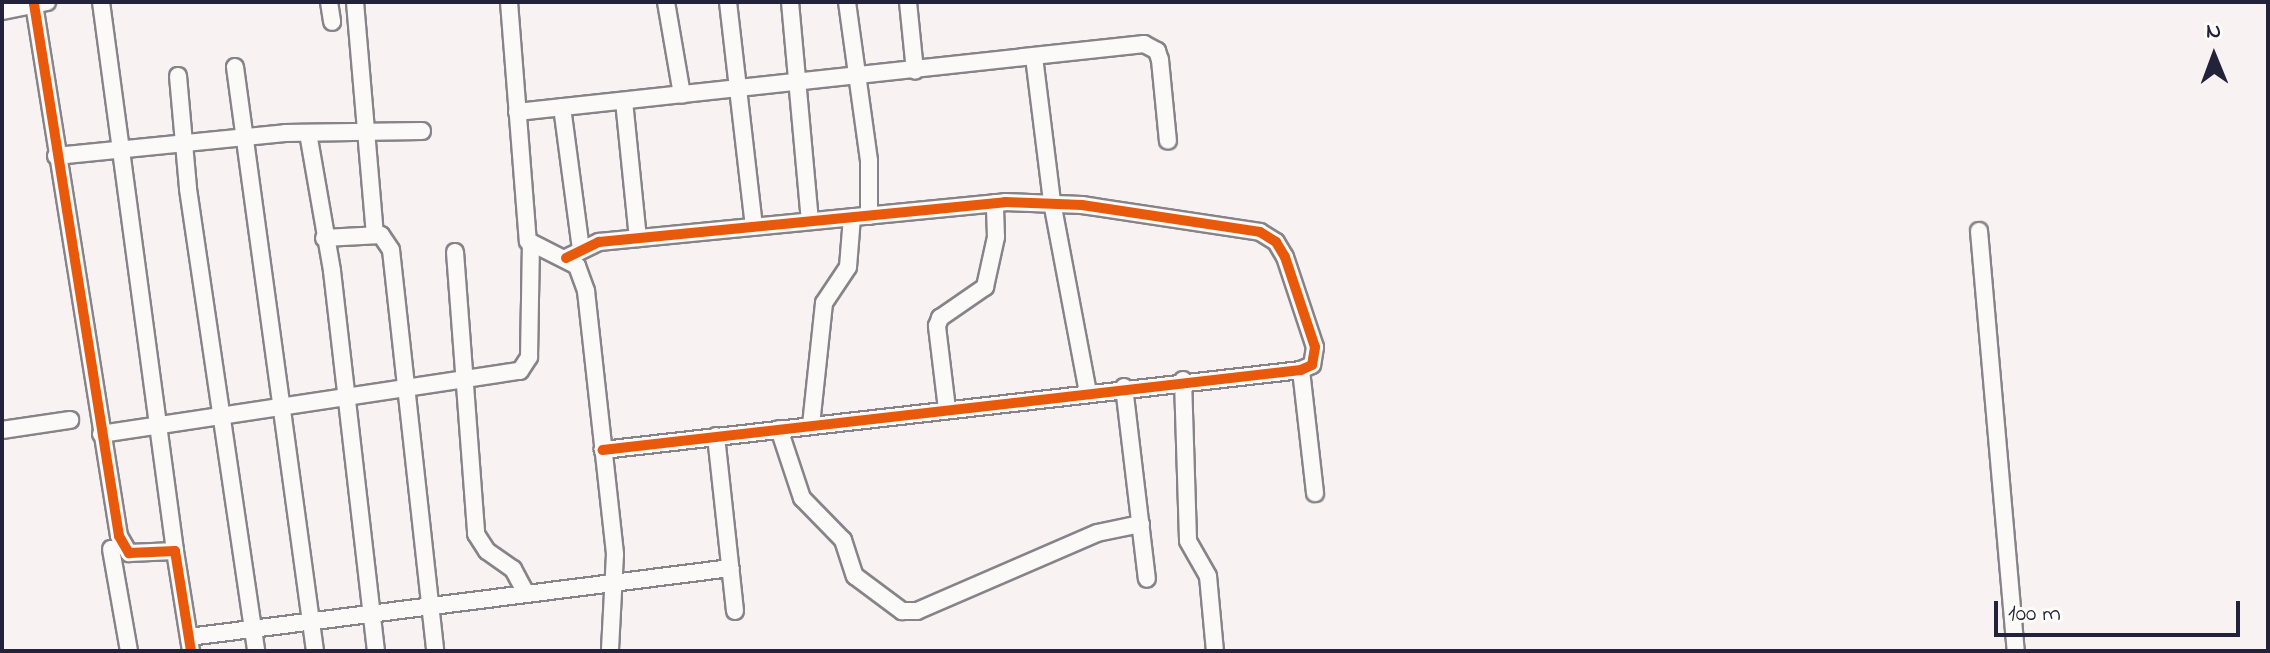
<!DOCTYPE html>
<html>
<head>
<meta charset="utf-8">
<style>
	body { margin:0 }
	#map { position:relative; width:2270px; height:653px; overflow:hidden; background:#f8f2f3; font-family:"Indie Flower",sans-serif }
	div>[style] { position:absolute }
	.roads { filter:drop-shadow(2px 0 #878489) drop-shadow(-2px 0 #878489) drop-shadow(0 2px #878489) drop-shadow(0 -2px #878489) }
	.minor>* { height:16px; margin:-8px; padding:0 8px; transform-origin:8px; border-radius:8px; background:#fbfaf8 }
	.cycleway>* { height:10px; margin:-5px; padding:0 5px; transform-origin:5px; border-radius:5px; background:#e8590c }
	span { translate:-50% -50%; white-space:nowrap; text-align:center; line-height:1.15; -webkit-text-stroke:7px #fdfcf7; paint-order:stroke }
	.frame { position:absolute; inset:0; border:4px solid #22223b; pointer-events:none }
	.north { position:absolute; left:2174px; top:16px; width:80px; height:80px; -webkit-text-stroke:6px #fdfcf7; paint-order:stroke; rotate:359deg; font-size:22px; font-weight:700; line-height:32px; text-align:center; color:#22223b }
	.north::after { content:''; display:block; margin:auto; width:28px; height:36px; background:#22223b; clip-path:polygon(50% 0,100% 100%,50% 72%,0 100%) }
	.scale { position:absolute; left:1994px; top:601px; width:246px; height:36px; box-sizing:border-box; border:4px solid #22223b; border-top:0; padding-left:10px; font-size:24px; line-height:28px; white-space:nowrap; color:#22223b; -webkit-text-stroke:6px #fdfcf7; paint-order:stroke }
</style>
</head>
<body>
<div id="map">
	<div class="roads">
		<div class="minor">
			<i style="left:101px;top:2px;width:554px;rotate:82.32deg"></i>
			<i style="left:329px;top:2px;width:20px;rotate:81deg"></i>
			<i style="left:355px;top:2px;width:233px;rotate:85.1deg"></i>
			<i style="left:509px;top:2px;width:240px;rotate:85.5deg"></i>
			<i style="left:528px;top:241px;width:55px;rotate:27deg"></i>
			<i style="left:577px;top:266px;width:27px;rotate:70deg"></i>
			<i style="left:586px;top:291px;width:265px;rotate:83.7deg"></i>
			<i style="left:615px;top:554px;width:97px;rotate:93deg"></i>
			<i style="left:666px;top:2px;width:94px;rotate:80.2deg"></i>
			<i style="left:728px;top:2px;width:226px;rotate:83.4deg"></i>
			<i style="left:790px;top:2px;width:220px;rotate:84.8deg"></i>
			<i style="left:847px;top:2px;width:161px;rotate:82.1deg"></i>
			<i style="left:869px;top:161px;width:55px;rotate:90deg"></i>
			<i style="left:908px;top:2px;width:69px;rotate:84.2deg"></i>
			<i style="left:34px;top:4px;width:539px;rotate:80.92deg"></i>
			<i style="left:119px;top:536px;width:20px;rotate:60deg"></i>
			<i style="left:129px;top:553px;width:46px;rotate:-2.5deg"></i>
			<i style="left:175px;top:551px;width:101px;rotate:80.9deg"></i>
			<i style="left:2px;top:11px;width:46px;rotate:-11.3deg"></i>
			<i style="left:1034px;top:57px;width:146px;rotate:82.9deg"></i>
			<i style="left:1052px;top:202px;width:193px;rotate:79.3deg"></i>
			<i style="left:235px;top:67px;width:589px;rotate:82.2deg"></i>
			<i style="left:178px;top:76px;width:113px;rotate:84.9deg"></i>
			<i style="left:188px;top:189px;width:467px;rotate:81.6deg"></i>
			<i style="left:624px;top:101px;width:138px;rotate:84.2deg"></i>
			<i style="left:562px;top:107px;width:144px;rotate:82.4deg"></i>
			<i style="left:517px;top:112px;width:631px;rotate:-6.19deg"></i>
			<i style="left:1144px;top:44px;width:15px;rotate:28deg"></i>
			<i style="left:1157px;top:51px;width:9px;rotate:72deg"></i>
			<i style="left:1160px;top:60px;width:81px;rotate:84.4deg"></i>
			<i style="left:308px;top:133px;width:140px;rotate:80.1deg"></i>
			<i style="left:332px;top:271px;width:383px;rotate:83.4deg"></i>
			<i style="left:56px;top:156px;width:230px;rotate:-5.7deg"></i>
			<i style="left:285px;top:133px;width:137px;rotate:-0.8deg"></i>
			<i style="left:1979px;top:231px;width:422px;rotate:85deg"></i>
			<i style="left:324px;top:238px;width:57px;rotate:-3deg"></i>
			<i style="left:381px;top:235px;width:18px;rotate:56deg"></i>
			<i style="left:391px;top:250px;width:403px;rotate:83.7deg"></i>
			<i style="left:455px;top:252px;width:283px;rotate:85.7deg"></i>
			<i style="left:476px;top:534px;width:20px;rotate:57deg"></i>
			<i style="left:487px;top:551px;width:32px;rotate:35deg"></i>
			<i style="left:513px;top:569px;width:27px;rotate:62deg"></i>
			<i style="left:566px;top:258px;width:37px;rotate:-26deg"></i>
			<i style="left:599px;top:242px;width:408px;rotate:-5.6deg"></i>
			<i style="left:1005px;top:202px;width:77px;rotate:2.2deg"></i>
			<i style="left:1082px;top:205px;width:180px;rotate:8.6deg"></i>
			<i style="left:1260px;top:232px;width:19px;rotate:32deg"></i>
			<i style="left:1276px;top:242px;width:17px;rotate:59deg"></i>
			<i style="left:1285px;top:257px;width:95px;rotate:71.6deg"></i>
			<i style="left:1315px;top:347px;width:18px;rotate:99deg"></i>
			<i style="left:1312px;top:365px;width:12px;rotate:156deg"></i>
			<i style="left:1301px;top:370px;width:703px;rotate:173.46deg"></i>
			<i style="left:1301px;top:370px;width:124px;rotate:83.5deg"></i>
			<i style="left:1183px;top:380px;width:161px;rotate:88.2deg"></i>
			<i style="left:1188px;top:541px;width:40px;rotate:60.3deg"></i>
			<i style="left:1208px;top:576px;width:75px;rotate:84.7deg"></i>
			<i style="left:1124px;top:387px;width:193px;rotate:83.2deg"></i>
			<i style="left:947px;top:409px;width:84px;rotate:-96.9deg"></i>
			<i style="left:937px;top:326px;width:9px;rotate:-69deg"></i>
			<i style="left:940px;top:318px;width:55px;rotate:-34.6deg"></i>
			<i style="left:985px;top:287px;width:51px;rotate:-77.6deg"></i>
			<i style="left:996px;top:237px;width:34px;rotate:-92deg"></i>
			<i style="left:811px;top:425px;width:123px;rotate:-83.9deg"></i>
			<i style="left:824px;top:303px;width:43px;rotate:-56.3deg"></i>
			<i style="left:848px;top:267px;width:50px;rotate:-85.4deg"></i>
			<i style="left:779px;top:429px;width:73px;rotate:71.6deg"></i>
			<i style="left:802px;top:498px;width:59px;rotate:45.7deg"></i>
			<i style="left:843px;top:540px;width:38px;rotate:72deg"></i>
			<i style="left:855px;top:576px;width:59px;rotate:36.7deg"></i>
			<i style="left:902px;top:611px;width:15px"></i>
			<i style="left:917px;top:611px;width:196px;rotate:-23.4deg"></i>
			<i style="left:1097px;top:533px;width:45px;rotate:-11.6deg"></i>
			<i style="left:2px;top:430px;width:69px;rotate:-8.4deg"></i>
			<i style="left:101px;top:434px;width:424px;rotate:-8.6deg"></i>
			<i style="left:520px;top:371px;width:17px;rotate:-57deg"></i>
			<i style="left:529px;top:357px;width:111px;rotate:-89deg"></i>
			<i style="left:716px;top:436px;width:176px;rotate:83.8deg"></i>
			<i style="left:111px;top:549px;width:104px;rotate:80deg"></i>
			<i style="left:189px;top:637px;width:546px;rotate:-7.26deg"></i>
		</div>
	</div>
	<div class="cycleway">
		<i style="left:34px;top:4px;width:539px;rotate:80.92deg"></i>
		<i style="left:119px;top:536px;width:20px;rotate:60deg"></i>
		<i style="left:129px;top:553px;width:46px;rotate:-2.5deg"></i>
		<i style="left:175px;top:551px;width:101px;rotate:80.9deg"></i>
		<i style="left:566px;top:258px;width:37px;rotate:-26deg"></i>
		<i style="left:599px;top:242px;width:408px;rotate:-5.6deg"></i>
		<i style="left:1005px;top:202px;width:77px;rotate:2.2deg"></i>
		<i style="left:1082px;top:205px;width:180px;rotate:8.6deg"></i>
		<i style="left:1260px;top:232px;width:19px;rotate:32deg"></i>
		<i style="left:1276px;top:242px;width:17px;rotate:59deg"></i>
		<i style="left:1285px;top:257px;width:95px;rotate:71.6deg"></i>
		<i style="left:1315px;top:347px;width:18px;rotate:99deg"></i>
		<i style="left:1312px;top:365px;width:12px;rotate:156deg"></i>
		<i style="left:1301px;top:370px;width:703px;rotate:173.46deg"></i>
	</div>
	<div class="frame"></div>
	<div class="north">N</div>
	<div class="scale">100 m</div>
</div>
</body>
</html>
